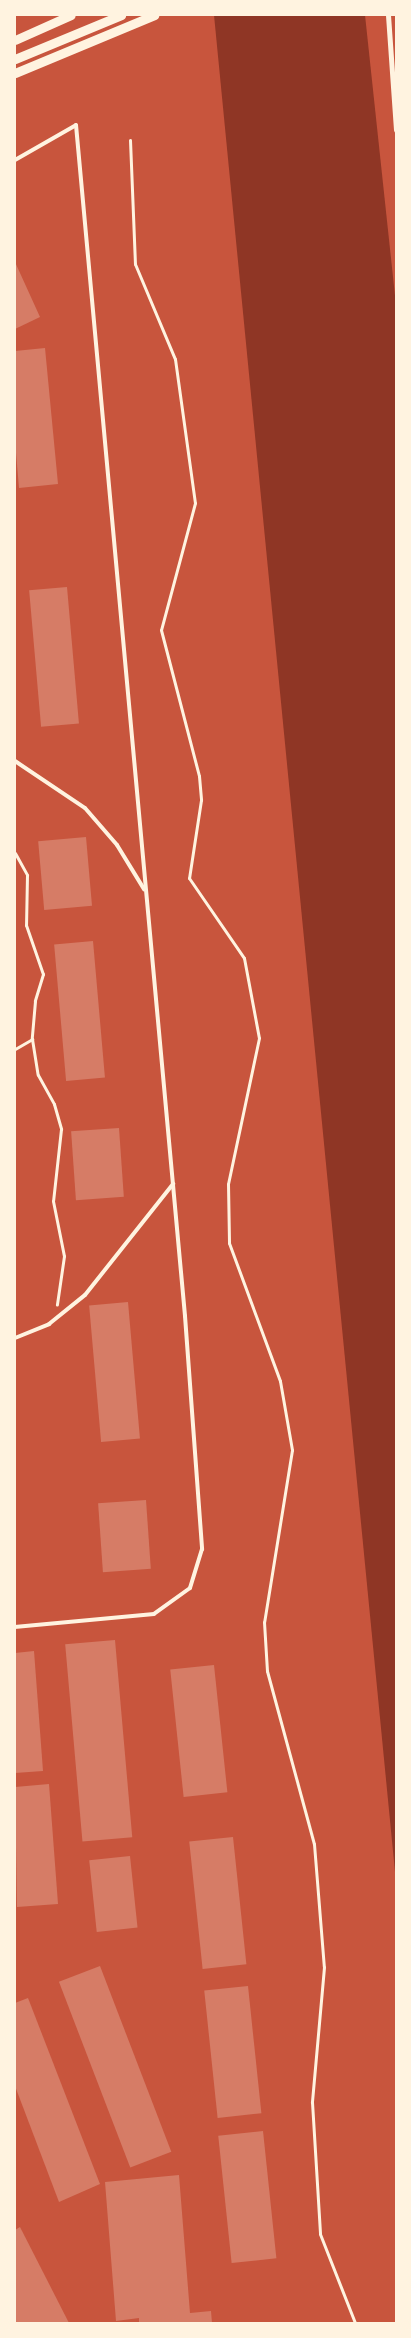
<!DOCTYPE html>
<html>
<head>
<meta charset="utf-8">
<style>
	body { margin:0 }
	#map { position:relative; width:411px; height:2338px; overflow:hidden; background:#c8553d; font-family:"Source Serif 4",serif }
	div>[style] { position:absolute }
	.water>* { inset:0; background:#8f3625 }
	.building>* { inset:0; background:#d67c66; transform-origin:0 0 }
	.path>* { height:3px; margin:-1.5px; padding:0 1.5px; transform-origin:1.5px; border-radius:1.5px; background:#fff3e0 }
	.service>* { height:4px; margin:-2px; padding:0 2px; transform-origin:2px; border-radius:2px; background:#fff3e0 }
	.minor>* { height:5px; margin:-2.5px; padding:0 2.5px; transform-origin:2.5px; border-radius:2.5px; background:#fff3e0 }
	.tertiary>* { height:9px; margin:-4.5px; padding:0 4.5px; transform-origin:4.5px; border-radius:4.5px; background:#fff3e0 }
	span { translate:-50% -50%; white-space:nowrap; text-align:center; line-height:1.15; -webkit-text-stroke:4.5px #fff3e0; paint-order:stroke }
	.frame { position:absolute; inset:0; border:16px solid #fff3e0; pointer-events:none }
</style>
</head>
<body>
<div id="map">
	<div class="water">
		<i style="clip-path:polygon(214px 15px,365px 15px,396px 305px,396px 1882px)"></i>
	</div>
	<div class="building">
		<i style="clip-path:polygon(15px 262px,40px 317px,15px 329px)"></i>
		<i style="clip-path:polygon(45px 348px,58px 484px,19px 488px,15px 441px,15px 351px)"></i>
		<i style="left:67px;top:587px;width:137px;height:38px;rotate:85deg"></i>
		<i style="left:86px;top:837px;width:69px;height:48px;rotate:85deg"></i>
		<i style="left:93px;top:941px;width:137px;height:39px;rotate:85deg"></i>
		<i style="left:119px;top:1128px;width:69px;height:48px;rotate:86deg"></i>
		<i style="left:128px;top:1302px;width:137px;height:39px;rotate:85deg"></i>
		<i style="left:146px;top:1500px;width:69px;height:48px;rotate:86deg"></i>
		<i style="left:115px;top:1640px;width:198px;height:50px;rotate:85deg"></i>
		<i style="clip-path:polygon(34px 1651px,43px 1771px,15px 1773px,15px 1653px)"></i>
		<i style="left:214px;top:1665px;width:128px;height:44px;rotate:84deg"></i>
		<i style="clip-path:polygon(49px 1784px,58px 1904px,17px 1907px,15px 1787px)"></i>
		<i style="left:233px;top:1837px;width:128px;height:44px;rotate:84deg"></i>
		<i style="left:130px;top:1856px;width:72px;height:41px;rotate:84deg"></i>
		<i style="left:100px;top:1966px;width:199px;height:44px;rotate:69deg"></i>
		<i style="left:248px;top:1986px;width:128px;height:44px;rotate:84deg"></i>
		<i style="clip-path:polygon(28px 1998px,100px 2184px,59px 2202px,15px 2086px,15px 2003px)"></i>
		<i style="left:263px;top:2131px;width:128px;height:45px;rotate:84deg"></i>
		<i style="clip-path:polygon(179px 2175px,190px 2313px,211px 2311px,212px 2323px,139px 2323px,139px 2318px,116px 2321px,105px 2182px)"></i>
		<i style="clip-path:polygon(20px 2227px,69px 2323px,15px 2323px,15px 2230px)"></i>
	</div>
	<div class="path">
		<i style="left:130px;top:140px;width:124px;rotate:87.7deg"></i>
		<i style="left:135px;top:264px;width:103px;rotate:67.2deg"></i>
		<i style="left:175px;top:359px;width:145px;rotate:82.1deg"></i>
		<i style="left:195px;top:503px;width:131px;rotate:105deg"></i>
		<i style="left:161px;top:630px;width:151px;rotate:75.4deg"></i>
		<i style="left:199px;top:776px;width:24px;rotate:85deg"></i>
		<i style="left:201px;top:800px;width:79px;rotate:98.7deg"></i>
		<i style="left:189px;top:878px;width:97px;rotate:55.5deg"></i>
		<i style="left:244px;top:958px;width:81px;rotate:79.4deg"></i>
		<i style="left:259px;top:1038px;width:149px;rotate:102deg"></i>
		<i style="left:228px;top:1184px;width:59px;rotate:89deg"></i>
		<i style="left:229px;top:1243px;width:147px;rotate:69.7deg"></i>
		<i style="left:280px;top:1381px;width:70px;rotate:80.1deg"></i>
		<i style="left:292px;top:1450px;width:174px;rotate:99.2deg"></i>
		<i style="left:264px;top:1622px;width:49px;rotate:86.5deg"></i>
		<i style="left:267px;top:1671px;width:179px;rotate:74.8deg"></i>
		<i style="left:314px;top:1844px;width:123px;rotate:85.4deg"></i>
		<i style="left:324px;top:1967px;width:136px;rotate:95.1deg"></i>
		<i style="left:312px;top:2102px;width:132px;rotate:86.5deg"></i>
		<i style="left:320px;top:2234px;width:96px;rotate:68.5deg"></i>
		<i style="left:15px;top:853px;width:25px;rotate:61deg"></i>
		<i style="left:27px;top:875px;width:50px;rotate:91.1deg"></i>
		<i style="left:26px;top:925px;width:52px;rotate:70.9deg"></i>
		<i style="left:43px;top:974px;width:28px;rotate:107deg"></i>
		<i style="left:35px;top:1001px;width:38px;rotate:95deg"></i>
		<i style="left:32px;top:1039px;width:36px;rotate:81deg"></i>
		<i style="left:38px;top:1075px;width:33px;rotate:61deg"></i>
		<i style="left:54px;top:1104px;width:26px;rotate:74deg"></i>
		<i style="left:61px;top:1129px;width:72px;rotate:96.3deg"></i>
		<i style="left:53px;top:1201px;width:56px;rotate:78.7deg"></i>
		<i style="left:64px;top:1256px;width:49px;rotate:98.3deg"></i>
		<i style="left:15px;top:1049px;width:20px;rotate:-30deg"></i>
	</div>
	<div class="service">
		<i style="left:15px;top:160px;width:70px;rotate:-29.8deg"></i>
		<i style="left:76px;top:125px;width:1196px;rotate:84.77deg"></i>
		<i style="left:185px;top:1316px;width:234px;rotate:85.8deg"></i>
		<i style="left:202px;top:1549px;width:41px;rotate:107.1deg"></i>
		<i style="left:190px;top:1588px;width:44px;rotate:144.2deg"></i>
		<i style="left:154px;top:1614px;width:140px;rotate:174.7deg"></i>
		<i style="left:15px;top:761px;width:84px;rotate:33.9deg"></i>
		<i style="left:85px;top:808px;width:49px;rotate:49.1deg"></i>
		<i style="left:117px;top:845px;width:52px;rotate:58.5deg"></i>
		<i style="left:15px;top:1338px;width:37px;rotate:-22deg"></i>
		<i style="left:49px;top:1324px;width:46px;rotate:-38.9deg"></i>
		<i style="left:85px;top:1295px;width:142px;rotate:-51.6deg"></i>
	</div>
	<div class="minor">
		<i style="left:388px;top:15px;width:115px;rotate:86deg"></i>
	</div>
	<div class="tertiary">
		<i style="left:15px;top:40px;width:61px;rotate:-24.1deg"></i>
		<i style="left:15px;top:59px;width:115px;rotate:-22.5deg"></i>
		<i style="left:15px;top:73px;width:151px;rotate:-22.6deg"></i>
	</div>
	<div class="frame"></div>
</div>
</body>
</html>
